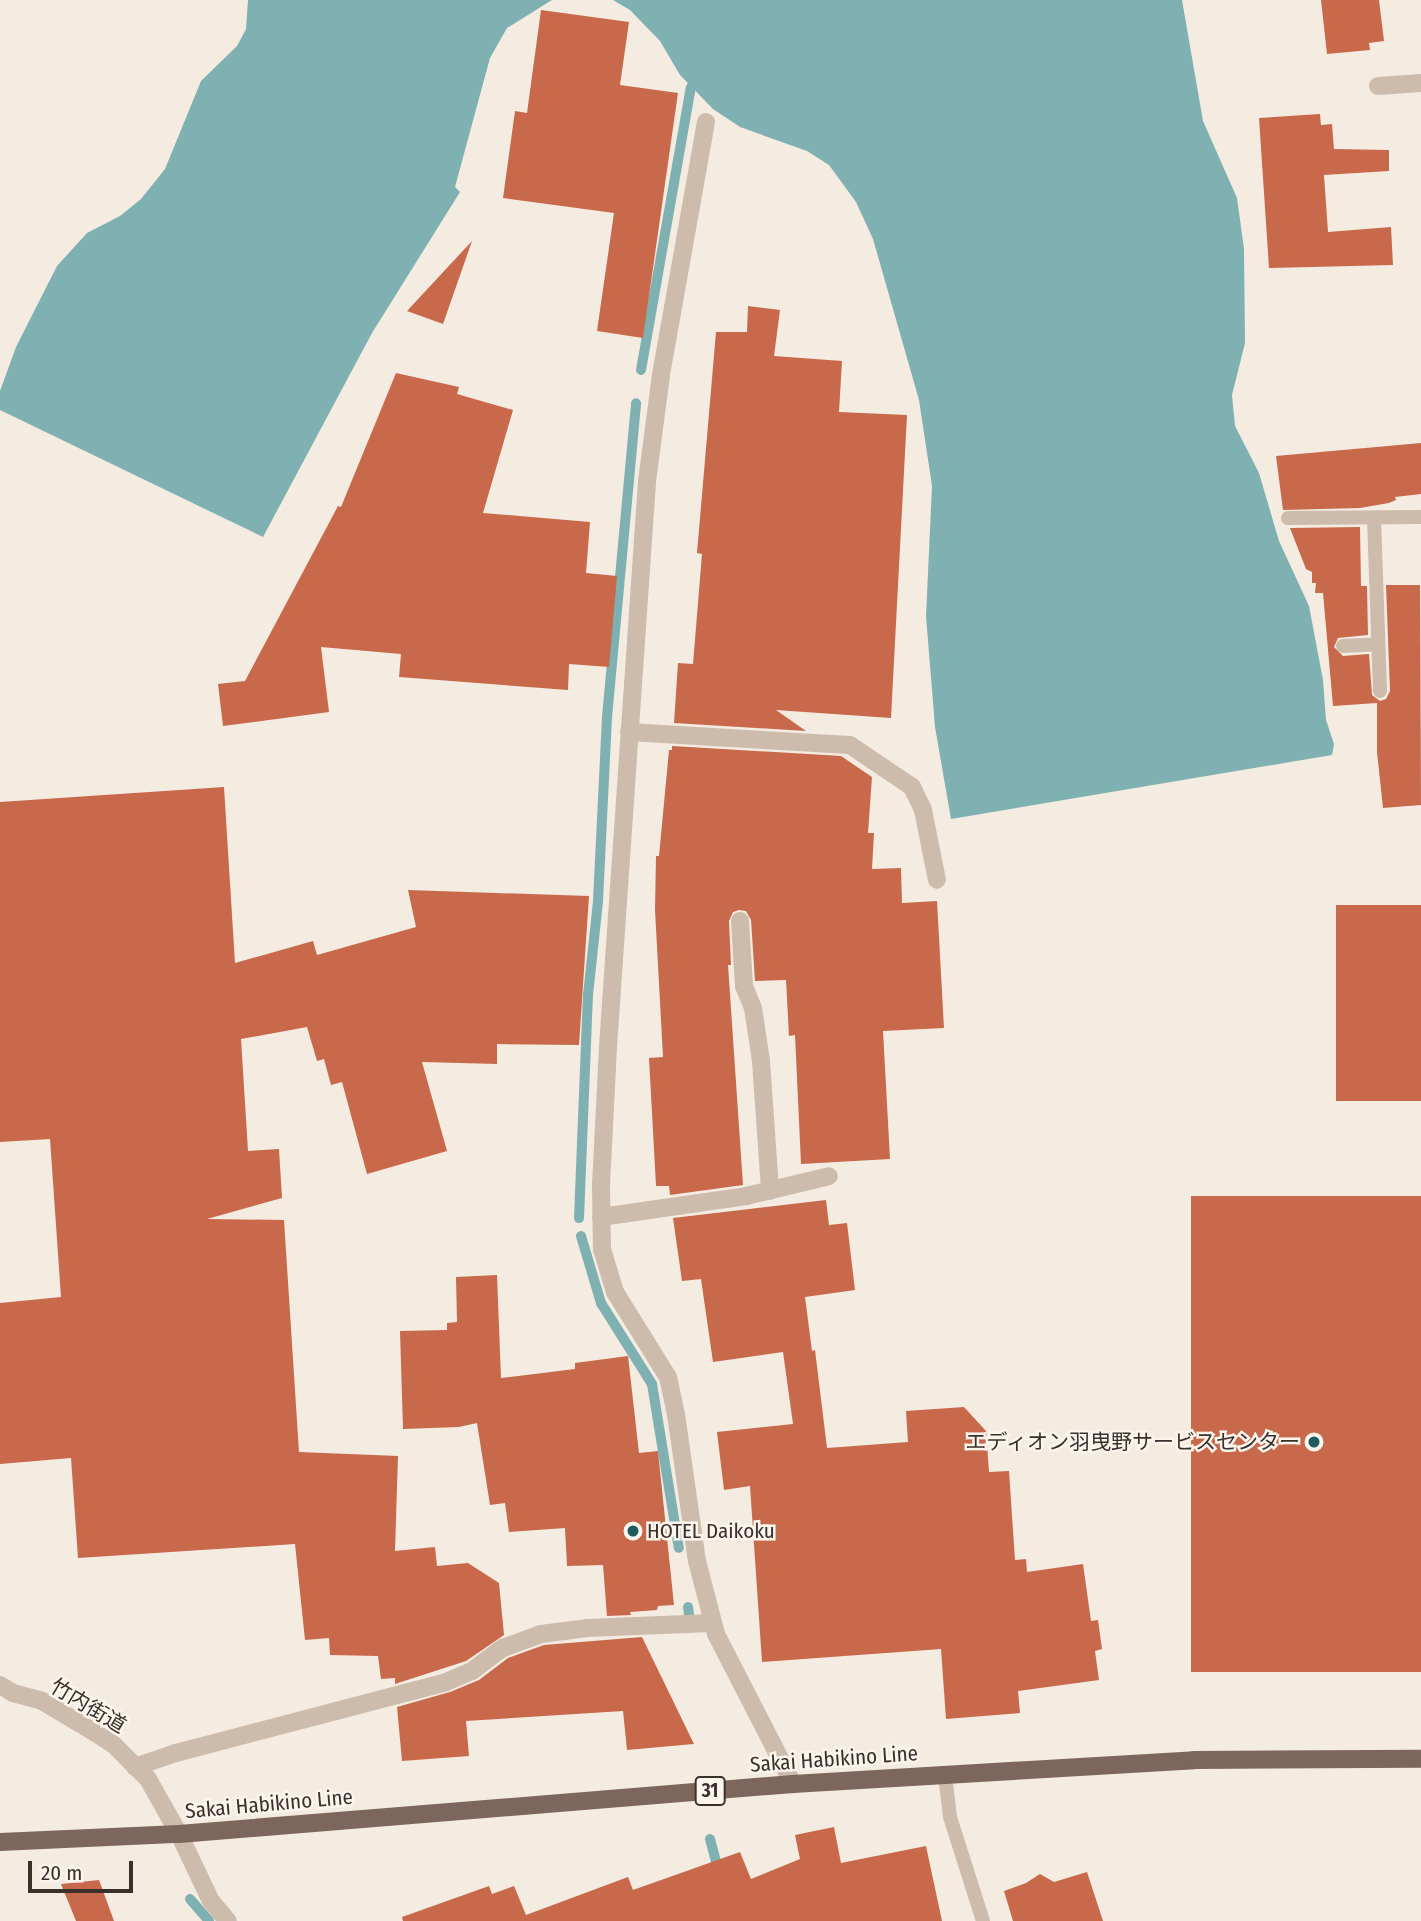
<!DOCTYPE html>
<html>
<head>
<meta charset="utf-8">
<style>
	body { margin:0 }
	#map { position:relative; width:1421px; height:1921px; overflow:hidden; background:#f4ebe1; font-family:"Fira Sans Condensed","Noto Sans JP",sans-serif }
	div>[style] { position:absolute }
	.water>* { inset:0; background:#7fb0b2 }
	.stream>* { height:10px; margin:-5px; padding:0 5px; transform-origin:5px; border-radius:5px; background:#7fb0b2 }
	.building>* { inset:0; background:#c8694b; transform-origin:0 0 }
	.service>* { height:14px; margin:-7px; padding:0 7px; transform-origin:7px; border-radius:7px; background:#cdbbac }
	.minor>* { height:18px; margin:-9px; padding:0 9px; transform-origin:9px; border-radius:9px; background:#cdbbac }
	.primary>* { height:18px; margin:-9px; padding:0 9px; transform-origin:9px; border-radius:9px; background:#7d675c }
	.dots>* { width:19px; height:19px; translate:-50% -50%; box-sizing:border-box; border:4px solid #fbf5ee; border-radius:50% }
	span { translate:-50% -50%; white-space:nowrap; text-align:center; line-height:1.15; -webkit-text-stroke:5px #fbf5ee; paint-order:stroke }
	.shield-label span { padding:2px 5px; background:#fbf5ee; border:2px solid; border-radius:5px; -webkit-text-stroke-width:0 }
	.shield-label { font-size:19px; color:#3b302b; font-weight:700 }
	.poi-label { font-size:21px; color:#3b302b }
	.right { translate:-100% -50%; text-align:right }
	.left { translate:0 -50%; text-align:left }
	.street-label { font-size:21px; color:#3b302b }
	.scale { position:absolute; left:28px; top:1861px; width:105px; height:32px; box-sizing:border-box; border:4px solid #3b302b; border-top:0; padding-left:9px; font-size:21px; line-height:24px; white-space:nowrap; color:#3b302b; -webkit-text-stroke:5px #fbf5ee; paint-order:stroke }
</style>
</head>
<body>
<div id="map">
	<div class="water">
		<i style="clip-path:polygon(248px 0,552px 0,507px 28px,490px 58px,455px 187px,460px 192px,372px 333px,263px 537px,0 410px,0 391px,16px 347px,57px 266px,87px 233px,120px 216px,141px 199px,165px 169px,201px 81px,237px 46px,246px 29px)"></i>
		<i style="clip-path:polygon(613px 0,1182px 0,1203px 121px,1237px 198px,1244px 249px,1245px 343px,1232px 395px,1235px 426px,1259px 473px,1279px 541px,1309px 606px,1323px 680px,1326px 720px,1334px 744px,1332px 755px,951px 819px,935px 727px,926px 616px,932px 486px,919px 400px,873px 239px,856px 202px,829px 165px,807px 151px,740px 127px,713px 109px,680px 75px,660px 41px,630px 10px)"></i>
	</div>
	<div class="stream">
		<i style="left:641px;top:370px;width:287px;rotate:-80deg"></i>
		<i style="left:579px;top:1218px;width:223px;rotate:-87.7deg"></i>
		<i style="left:588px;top:995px;width:95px;rotate:-83.9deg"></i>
		<i style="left:598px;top:901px;width:184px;rotate:-87.2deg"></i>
		<i style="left:607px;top:717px;width:315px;rotate:-84.7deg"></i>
		<i style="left:581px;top:1236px;width:70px;rotate:73.4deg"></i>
		<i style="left:601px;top:1303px;width:96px;rotate:57.8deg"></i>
		<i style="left:652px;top:1384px;width:166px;rotate:80.7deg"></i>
		<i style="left:688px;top:1607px;width:7px;rotate:82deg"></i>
		<i style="left:710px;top:1839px;width:35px;rotate:75deg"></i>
		<i style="left:190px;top:1899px;width:29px;rotate:49deg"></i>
	</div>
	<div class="building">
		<i style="clip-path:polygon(1321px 0,1379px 0,1384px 41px,1369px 43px,1370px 50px,1327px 54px)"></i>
		<i style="clip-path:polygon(541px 10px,629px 22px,620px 85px,678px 93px,643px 338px,597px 331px,614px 213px,503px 198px,515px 111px,527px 113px)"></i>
		<i style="clip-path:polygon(1320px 114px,1321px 125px,1332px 124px,1334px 149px,1389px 150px,1389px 171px,1324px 175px,1328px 232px,1391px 227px,1393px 265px,1269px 268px,1259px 118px)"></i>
		<i style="clip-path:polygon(472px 241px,443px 324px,407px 311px)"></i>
		<i style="clip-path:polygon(748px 306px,780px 310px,774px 356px,842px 361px,839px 412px,907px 415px,891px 718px,776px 710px,806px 731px,674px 723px,678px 663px,693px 664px,702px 554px,697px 553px,716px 332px,747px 332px)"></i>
		<i style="clip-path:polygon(396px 373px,459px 387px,457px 394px,513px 410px,483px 513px,590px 522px,586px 573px,617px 576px,609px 667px,569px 664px,568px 690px,399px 677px,401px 654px,321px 647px,329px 712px,223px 726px,218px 684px,245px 681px,338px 506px,341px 507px)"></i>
		<i style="clip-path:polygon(1421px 443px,1421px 494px,1395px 497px,1396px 500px,1389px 503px,1360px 508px,1283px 510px,1276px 456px)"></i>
		<i style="clip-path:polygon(1360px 527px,1361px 586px,1367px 586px,1368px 635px,1338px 638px,1334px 647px,1343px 656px,1369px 654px,1372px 695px,1380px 701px,1386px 699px,1390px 691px,1386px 585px,1420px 585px,1421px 805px,1383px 808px,1377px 752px,1377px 703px,1333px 706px,1323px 593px,1315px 593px,1316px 583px,1312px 583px,1312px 572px,1306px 569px,1290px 528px)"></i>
		<i style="clip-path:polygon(672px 746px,841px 756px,872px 777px,868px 833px,874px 833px,872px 869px,901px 868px,902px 903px,937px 901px,944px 1028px,883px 1031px,890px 1159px,801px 1164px,795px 1035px,789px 1036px,786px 980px,755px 981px,751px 920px,746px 911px,739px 910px,733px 912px,729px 921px,731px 965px,728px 965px,743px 1185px,670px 1195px,669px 1186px,656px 1186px,649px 1058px,663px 1057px,655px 910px,656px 856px,659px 856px,669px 750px,672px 750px)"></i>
		<i style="clip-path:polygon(224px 787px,235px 963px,313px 941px,317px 955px,416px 927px,408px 890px,589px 896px,579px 1045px,497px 1044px,497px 1064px,422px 1062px,447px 1151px,367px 1174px,342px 1082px,331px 1085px,324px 1059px,317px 1061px,307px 1027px,241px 1039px,248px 1151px,279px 1149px,282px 1198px,207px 1219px,284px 1220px,299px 1452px,398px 1456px,395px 1551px,435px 1547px,437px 1566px,468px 1563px,499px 1583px,504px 1635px,466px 1661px,395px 1684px,395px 1678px,381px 1679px,378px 1656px,330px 1655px,329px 1638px,305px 1640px,295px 1544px,78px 1558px,71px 1458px,0 1464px,0 1303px,61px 1297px,50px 1139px,0 1142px,0 802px)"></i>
		<i style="left:1421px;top:905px;width:196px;height:85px;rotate:90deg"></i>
		<i style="left:1421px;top:1196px;width:476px;height:230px;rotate:90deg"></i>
		<i style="clip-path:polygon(826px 1200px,829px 1225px,847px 1223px,855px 1290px,805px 1297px,812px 1351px,815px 1350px,827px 1448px,908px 1442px,906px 1411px,964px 1407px,986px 1431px,989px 1472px,1009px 1471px,1015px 1560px,1026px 1559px,1027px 1572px,1083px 1564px,1091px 1621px,1098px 1620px,1102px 1649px,1095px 1651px,1099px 1680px,1018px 1691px,1020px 1713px,946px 1719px,941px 1649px,762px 1662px,750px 1486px,724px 1490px,717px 1432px,793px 1424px,783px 1352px,713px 1362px,701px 1279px,682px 1281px,673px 1218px)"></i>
		<i style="clip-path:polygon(497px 1275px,501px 1378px,575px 1369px,575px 1363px,628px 1356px,639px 1453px,658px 1451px,674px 1605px,658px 1606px,657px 1610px,630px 1612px,631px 1615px,607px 1616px,603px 1565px,567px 1566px,565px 1528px,509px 1532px,505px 1503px,490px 1505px,477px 1423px,459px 1427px,403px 1429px,400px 1331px,447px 1330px,447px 1323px,457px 1322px,456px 1277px)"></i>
		<i style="clip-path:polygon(642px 1637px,694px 1744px,627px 1750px,623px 1711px,466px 1721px,469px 1756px,402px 1761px,397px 1707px,450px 1692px,479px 1680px,508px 1658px,544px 1645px)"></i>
		<i style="clip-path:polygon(834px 1827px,841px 1863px,926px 1846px,942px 1921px,403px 1921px,402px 1917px,489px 1886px,492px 1894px,514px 1886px,526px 1915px,628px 1877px,633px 1890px,740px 1852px,751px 1879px,800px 1859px,795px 1835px)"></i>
		<i style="clip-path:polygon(1087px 1872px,1103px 1921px,1013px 1921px,1004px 1891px,1026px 1883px,1040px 1874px,1054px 1882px)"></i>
		<i style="clip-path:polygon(99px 1880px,114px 1921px,76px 1921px,61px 1884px)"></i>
	</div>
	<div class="service">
		<i style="left:1288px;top:518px;width:133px;rotate:-0.4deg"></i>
		<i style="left:1374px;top:518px;width:173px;rotate:88deg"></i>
		<i style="left:1343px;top:646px;width:35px;rotate:-3deg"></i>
		<i style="left:945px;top:1775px;width:42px;rotate:83.2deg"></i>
		<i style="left:950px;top:1817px;width:109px;rotate:72.4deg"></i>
	</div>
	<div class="minor">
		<i style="left:1378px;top:86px;width:43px;rotate:-4deg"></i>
		<i style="left:706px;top:122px;width:257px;rotate:100.1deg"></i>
		<i style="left:661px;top:375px;width:108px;rotate:97.5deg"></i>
		<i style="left:647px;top:482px;width:566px;rotate:93.95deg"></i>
		<i style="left:608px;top:1047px;width:139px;rotate:92.9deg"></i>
		<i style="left:601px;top:1186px;width:63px;rotate:89.1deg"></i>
		<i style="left:602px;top:1249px;width:45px;rotate:73.2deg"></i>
		<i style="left:615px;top:1292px;width:100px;rotate:58.1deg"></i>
		<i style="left:668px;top:1377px;width:38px;rotate:78deg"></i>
		<i style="left:676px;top:1414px;width:148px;rotate:81.9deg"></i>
		<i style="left:697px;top:1561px;width:75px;rotate:75.4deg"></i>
		<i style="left:716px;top:1634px;width:169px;rotate:62.8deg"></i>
		<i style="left:629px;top:732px;width:221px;rotate:3.4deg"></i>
		<i style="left:850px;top:745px;width:75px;rotate:34.1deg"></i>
		<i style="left:912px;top:787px;width:25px;rotate:64deg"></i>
		<i style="left:923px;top:810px;width:71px;rotate:78.7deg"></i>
		<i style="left:740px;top:921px;width:65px;rotate:86.5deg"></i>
		<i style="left:744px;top:986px;width:24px;rotate:68deg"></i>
		<i style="left:753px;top:1008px;width:54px;rotate:81.4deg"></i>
		<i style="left:761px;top:1061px;width:130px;rotate:86deg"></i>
		<i style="left:601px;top:1217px;width:147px;rotate:-8.2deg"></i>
		<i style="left:746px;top:1196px;width:85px;rotate:-13.5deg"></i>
		<i style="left:0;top:1685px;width:15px;rotate:32deg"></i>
		<i style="left:13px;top:1693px;width:30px;rotate:15deg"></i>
		<i style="left:42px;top:1701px;width:61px;rotate:30.8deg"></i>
		<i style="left:94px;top:1732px;width:24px;rotate:33deg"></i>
		<i style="left:114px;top:1745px;width:48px;rotate:45deg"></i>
		<i style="left:148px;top:1779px;width:63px;rotate:60.6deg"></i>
		<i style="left:179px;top:1834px;width:74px;rotate:64.5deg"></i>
		<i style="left:211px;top:1901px;width:26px;rotate:50deg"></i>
		<i style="left:135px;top:1767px;width:43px;rotate:-18.9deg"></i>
		<i style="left:176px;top:1753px;width:279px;rotate:-14.7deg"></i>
		<i style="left:446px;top:1682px;width:28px;rotate:-23deg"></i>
		<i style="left:472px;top:1671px;width:39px;rotate:-37deg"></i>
		<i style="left:503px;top:1648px;width:40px;rotate:-20.2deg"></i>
		<i style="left:541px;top:1634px;width:46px;rotate:-7.4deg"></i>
		<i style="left:587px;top:1628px;width:125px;rotate:-2.3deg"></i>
	</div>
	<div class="primary">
		<i style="left:0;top:1842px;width:179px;rotate:-2.6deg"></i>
		<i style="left:179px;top:1834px;width:616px;rotate:-4.66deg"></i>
		<i style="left:793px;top:1784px;width:402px;rotate:-3.4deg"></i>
		<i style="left:1194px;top:1760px;width:227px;rotate:-0.3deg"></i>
	</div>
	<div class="dots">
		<i style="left:1314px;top:1442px;background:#1f5a5e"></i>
		<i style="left:633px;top:1531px;background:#1f5a5e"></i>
	</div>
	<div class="shield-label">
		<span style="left:710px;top:1791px">31</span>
	</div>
	<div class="poi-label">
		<span class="right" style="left:1300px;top:1442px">エディオン羽曳野サービスセンター</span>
		<span class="left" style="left:647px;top:1531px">HOTEL Daikoku</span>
	</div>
	<div class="street-label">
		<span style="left:88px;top:1706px;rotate:31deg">竹内街道</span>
		<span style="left:834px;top:1759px;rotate:-4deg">Sakai Habikino Line</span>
		<span style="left:269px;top:1804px;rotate:-5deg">Sakai Habikino Line</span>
	</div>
	<div class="scale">20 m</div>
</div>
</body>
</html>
